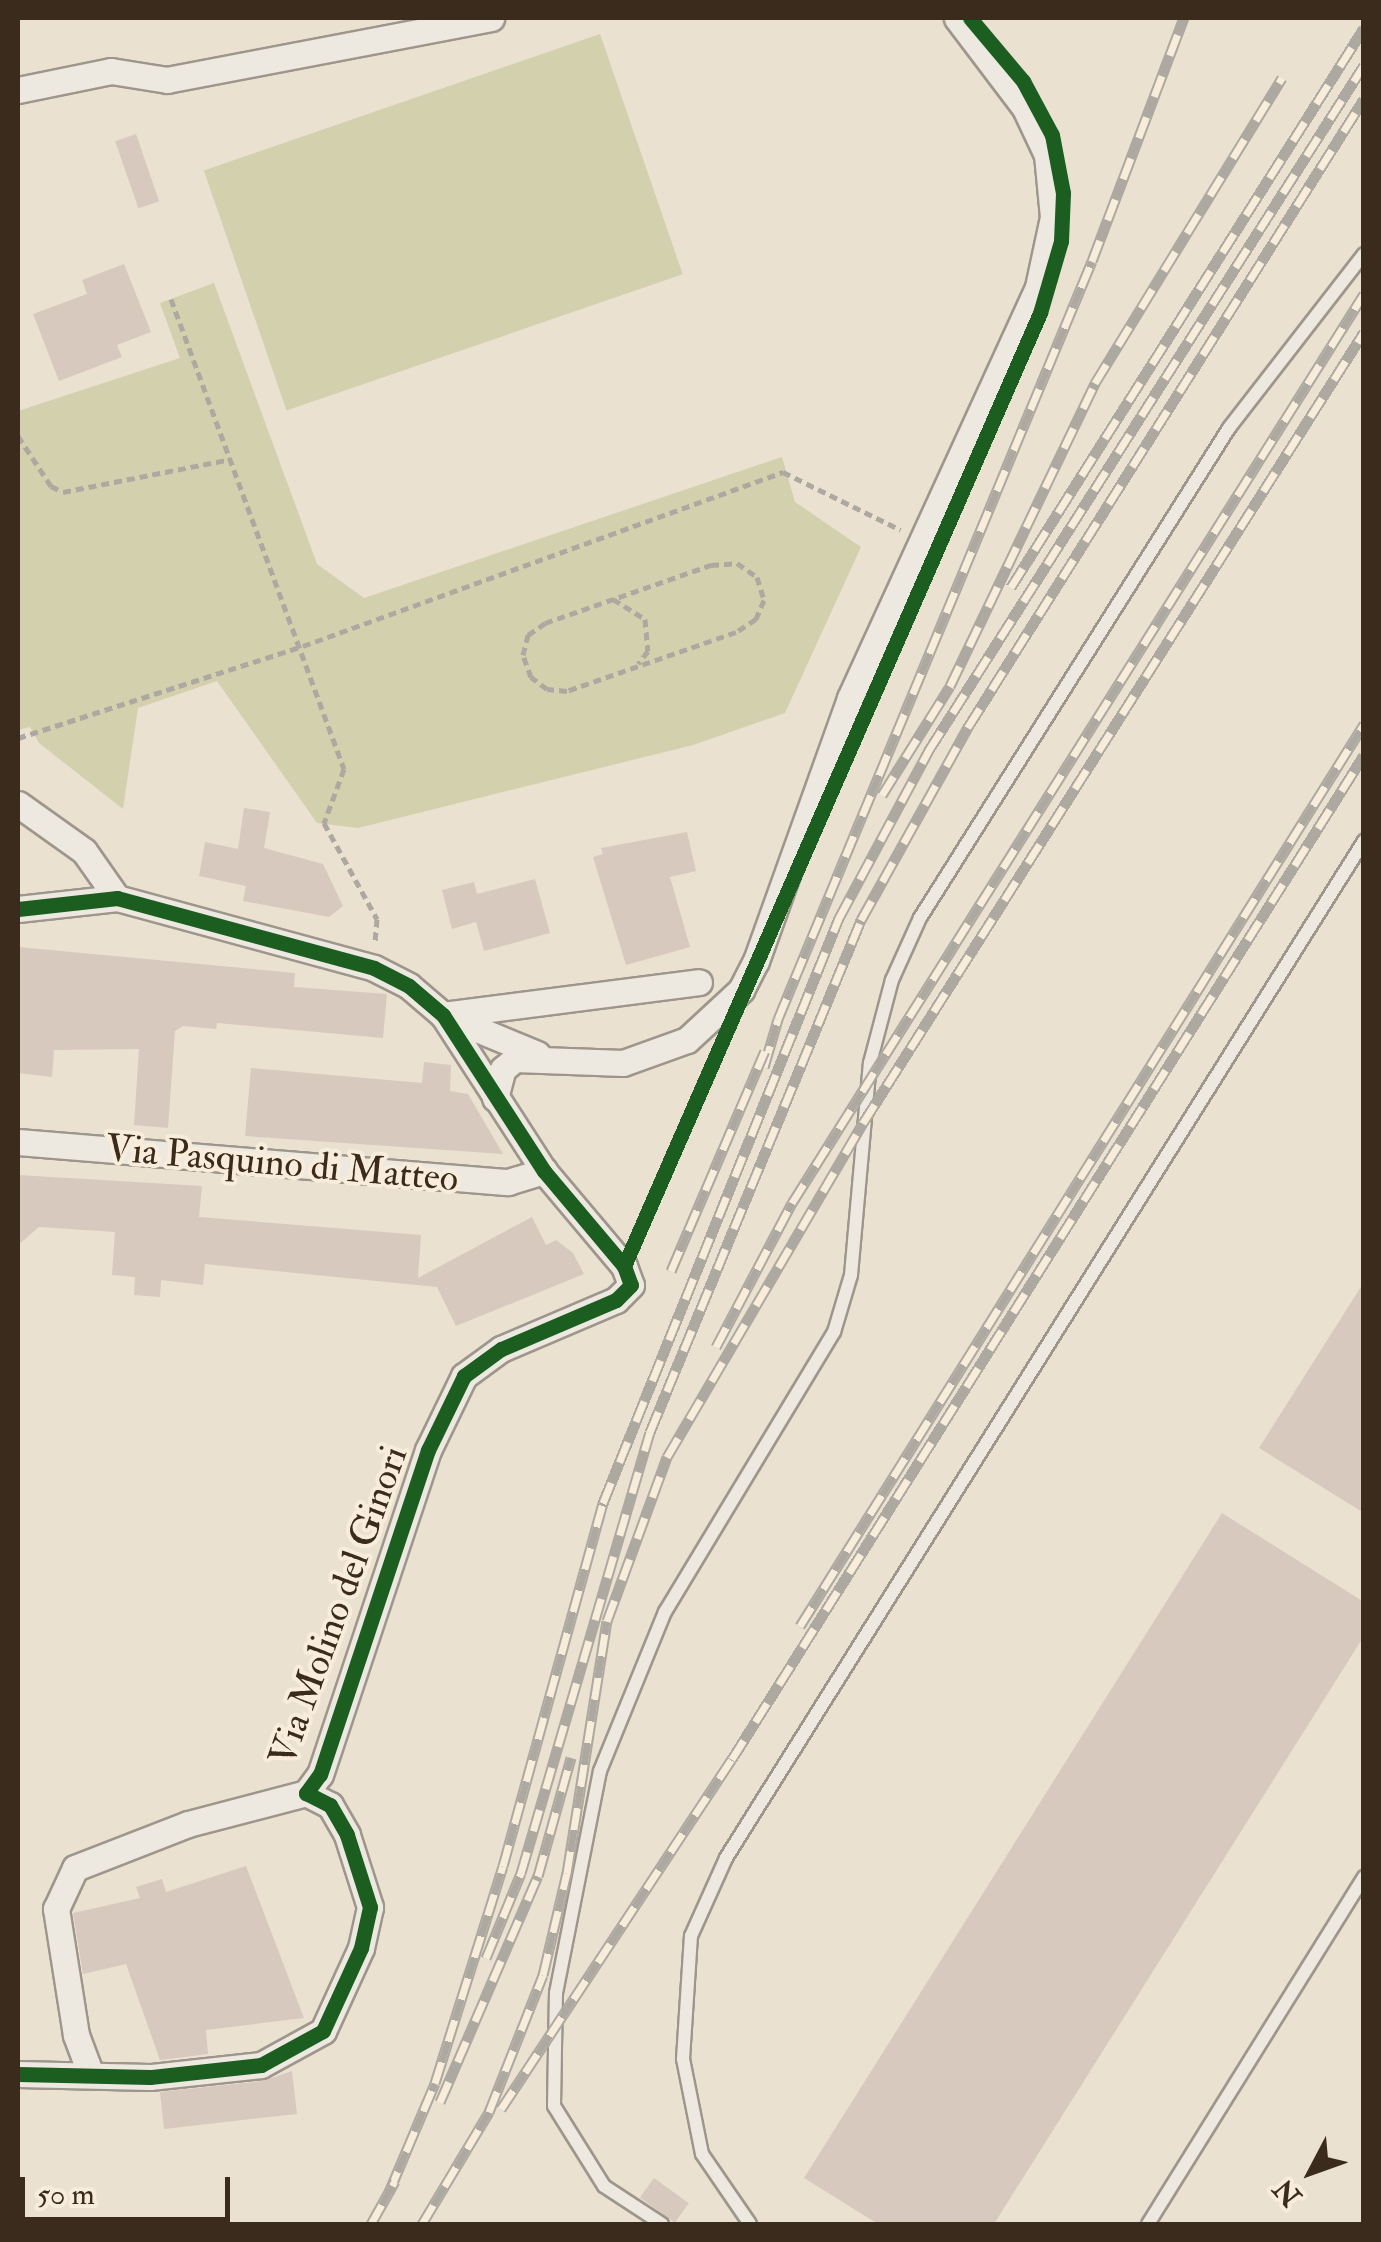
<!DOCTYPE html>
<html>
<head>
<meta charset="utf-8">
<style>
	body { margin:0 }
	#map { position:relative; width:1381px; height:2242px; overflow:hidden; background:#eae1d0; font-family:"IM FELL Double Pica",serif }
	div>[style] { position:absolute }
	.green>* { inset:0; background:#d3d0ae; transform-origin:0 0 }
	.building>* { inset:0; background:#d7c9be; transform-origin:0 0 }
	.path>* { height:5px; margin-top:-2.5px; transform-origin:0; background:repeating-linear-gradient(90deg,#ada8a0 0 8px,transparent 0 13px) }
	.roads { filter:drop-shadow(2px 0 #9e968b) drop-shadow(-2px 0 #9e968b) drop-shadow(0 2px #9e968b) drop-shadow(0 -2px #9e968b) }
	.lane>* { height:12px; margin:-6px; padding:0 6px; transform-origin:6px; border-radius:6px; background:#ede9e1 }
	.street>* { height:25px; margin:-12.5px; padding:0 12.5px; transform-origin:12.5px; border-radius:12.5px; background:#ede9e1 }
	.rail>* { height:11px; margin-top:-5.5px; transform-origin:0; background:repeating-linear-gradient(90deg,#f8edda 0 22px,#ada8a0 0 44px); box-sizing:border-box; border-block:2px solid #ada8a0 }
	.cycleway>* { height:15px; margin:-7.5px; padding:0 7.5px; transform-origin:7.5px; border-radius:7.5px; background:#1b5e20 }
	span { translate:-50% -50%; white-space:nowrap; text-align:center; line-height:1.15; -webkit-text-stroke:8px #f8edda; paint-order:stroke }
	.street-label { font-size:38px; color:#3b2b1d }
	.frame { position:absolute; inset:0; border:20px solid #3b2b1d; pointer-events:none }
	.north { position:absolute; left:1261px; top:2122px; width:100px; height:100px; -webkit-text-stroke:8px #f8edda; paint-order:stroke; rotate:229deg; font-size:28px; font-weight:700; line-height:40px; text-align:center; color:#3b2b1d }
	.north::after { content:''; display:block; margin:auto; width:35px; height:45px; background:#3b2b1d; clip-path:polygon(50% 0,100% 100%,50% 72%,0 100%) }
	.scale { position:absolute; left:20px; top:2177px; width:210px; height:45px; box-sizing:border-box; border:5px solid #3b2b1d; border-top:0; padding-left:12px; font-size:30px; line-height:35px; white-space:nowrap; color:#3b2b1d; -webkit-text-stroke:8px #f8edda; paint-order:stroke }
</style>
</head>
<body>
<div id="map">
	<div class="green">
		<i style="left:600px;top:34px;width:254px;height:419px;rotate:71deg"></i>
		<i style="clip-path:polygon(214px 283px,317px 564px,364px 598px,782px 457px,795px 502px,861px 547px,785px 713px,693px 745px,358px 828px,317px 823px,217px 681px,138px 708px,123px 809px,39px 743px,30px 727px,18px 730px,18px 411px,180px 358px,160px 303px)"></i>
	</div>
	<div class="building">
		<i style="left:136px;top:134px;width:71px;height:22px;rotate:71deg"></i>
		<i style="clip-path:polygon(124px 264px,151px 332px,117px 345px,122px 357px,59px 381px,33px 314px,87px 294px,82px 280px)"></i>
		<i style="clip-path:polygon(244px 808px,270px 812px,264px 848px,323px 864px,343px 906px,329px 917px,243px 901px,246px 886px,199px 876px,205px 842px,238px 849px)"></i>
		<i style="clip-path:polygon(687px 832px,696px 871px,670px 877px,690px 947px,626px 965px,593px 857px,603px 854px,601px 848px)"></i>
		<i style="clip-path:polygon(535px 879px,550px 933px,484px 951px,476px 922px,452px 929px,442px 890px,474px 882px,477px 894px)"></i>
		<i style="clip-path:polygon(18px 947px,295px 973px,294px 987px,387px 994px,383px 1038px,217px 1023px,216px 1029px,183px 1026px,175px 1031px,168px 1128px,134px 1125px,139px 1049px,54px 1050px,52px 1077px,18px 1073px)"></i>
		<i style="clip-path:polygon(424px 1062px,451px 1065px,450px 1091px,468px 1094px,503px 1154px,245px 1136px,251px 1068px,422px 1083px)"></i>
		<i style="clip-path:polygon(18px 1175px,202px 1186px,199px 1217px,421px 1235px,418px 1278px,532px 1217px,546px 1245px,556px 1240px,573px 1253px,584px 1274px,456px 1326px,437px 1287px,205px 1264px,203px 1285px,161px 1280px,160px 1297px,134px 1295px,135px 1277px,112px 1275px,115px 1232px,39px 1227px,18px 1245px)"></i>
		<i style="clip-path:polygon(1364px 1282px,1364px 1513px,1259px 1448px)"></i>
		<i style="clip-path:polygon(1222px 1513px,1364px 1602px,1364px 1636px,994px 2224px,878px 2224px,804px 2178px)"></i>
		<i style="clip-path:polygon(246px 1866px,304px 2018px,206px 2030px,208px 2054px,160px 2060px,126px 1964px,83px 1974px,73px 1913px,140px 1898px,136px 1887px,162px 1879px,166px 1892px)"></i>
		<i style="clip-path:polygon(292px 2071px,297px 2114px,164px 2129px,160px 2092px,263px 2081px)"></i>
		<i style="left:654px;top:2178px;width:43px;height:24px;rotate:36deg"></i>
	</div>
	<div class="path">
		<i style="left:171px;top:299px;width:501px;rotate:69.79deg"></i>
		<i style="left:344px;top:769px;width:58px;rotate:110.3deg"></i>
		<i style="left:324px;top:823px;width:110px;rotate:61.1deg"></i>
		<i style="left:377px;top:919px;width:24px;rotate:95deg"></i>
		<i style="left:18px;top:436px;width:60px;rotate:56.6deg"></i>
		<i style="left:51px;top:486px;width:13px;rotate:27deg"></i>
		<i style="left:63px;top:492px;width:171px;rotate:-11.1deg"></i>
		<i style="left:737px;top:563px;width:24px;rotate:35deg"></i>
		<i style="left:757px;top:577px;width:24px;rotate:73deg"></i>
		<i style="left:764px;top:600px;width:21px;rotate:113deg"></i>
		<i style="left:756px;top:619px;width:24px;rotate:147deg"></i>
		<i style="left:736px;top:632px;width:179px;rotate:160.8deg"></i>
		<i style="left:567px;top:691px;width:20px;rotate:-174deg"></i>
		<i style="left:547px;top:689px;width:20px;rotate:-143deg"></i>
		<i style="left:531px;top:677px;width:23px;rotate:-110deg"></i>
		<i style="left:523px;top:655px;width:21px;rotate:-76deg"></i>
		<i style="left:528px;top:635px;width:21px;rotate:-35deg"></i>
		<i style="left:545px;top:623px;width:176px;rotate:-19.3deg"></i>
		<i style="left:711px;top:565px;width:26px;rotate:-4deg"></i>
		<i style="left:613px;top:599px;width:38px;rotate:32deg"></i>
		<i style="left:645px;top:619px;width:32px;rotate:85deg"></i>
		<i style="left:648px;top:651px;width:16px;rotate:128deg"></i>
		<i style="left:18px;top:738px;width:299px;rotate:-17.9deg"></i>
		<i style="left:303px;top:646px;width:511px;rotate:-19.93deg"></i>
		<i style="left:783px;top:472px;width:131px;rotate:26.2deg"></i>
	</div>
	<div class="roads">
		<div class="lane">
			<i style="left:662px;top:2224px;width:69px;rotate:-146.8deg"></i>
			<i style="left:604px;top:2186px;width:94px;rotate:-122deg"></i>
			<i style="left:554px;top:2106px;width:113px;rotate:-89deg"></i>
			<i style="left:556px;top:1993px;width:226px;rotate:-78.8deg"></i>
			<i style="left:600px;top:1771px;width:172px;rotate:-67.8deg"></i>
			<i style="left:665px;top:1612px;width:327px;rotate:-58.9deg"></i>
			<i style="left:834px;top:1332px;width:59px;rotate:-73.4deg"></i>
			<i style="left:851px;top:1275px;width:213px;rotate:-84.9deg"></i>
			<i style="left:870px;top:1063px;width:86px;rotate:-75.2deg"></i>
			<i style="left:892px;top:980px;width:68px;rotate:-65.7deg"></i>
			<i style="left:920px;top:918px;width:579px;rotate:-57.76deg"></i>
			<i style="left:1229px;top:428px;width:220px;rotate:-52.2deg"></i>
			<i style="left:750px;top:2224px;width:85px;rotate:-124.4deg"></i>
			<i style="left:702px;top:2154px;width:97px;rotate:-101.3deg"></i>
			<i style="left:683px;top:2059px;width:123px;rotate:-86.3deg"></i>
			<i style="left:691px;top:1936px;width:85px;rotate:-65.8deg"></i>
			<i style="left:726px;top:1858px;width:1201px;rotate:-57.9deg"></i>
			<i style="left:1148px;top:2224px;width:409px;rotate:-58.1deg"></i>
		</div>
		<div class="street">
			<i style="left:18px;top:90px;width:95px;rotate:-11.5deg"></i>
			<i style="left:111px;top:71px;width:57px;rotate:9.1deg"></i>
			<i style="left:167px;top:80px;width:330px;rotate:-10.8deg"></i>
			<i style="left:18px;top:804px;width:81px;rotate:35.5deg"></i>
			<i style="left:84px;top:851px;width:57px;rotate:54.9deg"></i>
			<i style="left:18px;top:909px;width:100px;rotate:-6.3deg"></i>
			<i style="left:117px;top:898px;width:266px;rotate:15.2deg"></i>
			<i style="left:374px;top:968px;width:39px;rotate:27deg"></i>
			<i style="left:409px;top:986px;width:45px;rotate:40.5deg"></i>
			<i style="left:443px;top:1015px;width:186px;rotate:57.1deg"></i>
			<i style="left:544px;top:1171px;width:124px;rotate:49.9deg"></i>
			<i style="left:624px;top:1266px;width:20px;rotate:70deg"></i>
			<i style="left:631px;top:1285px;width:21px;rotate:135deg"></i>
			<i style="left:616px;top:1300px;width:125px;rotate:156.9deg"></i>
			<i style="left:501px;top:1349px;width:46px;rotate:143.9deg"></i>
			<i style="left:464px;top:1376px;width:82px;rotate:115.9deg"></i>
			<i style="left:428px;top:1450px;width:342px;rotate:108.4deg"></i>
			<i style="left:320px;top:1774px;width:24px;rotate:126deg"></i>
			<i style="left:306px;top:1793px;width:27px;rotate:27deg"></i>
			<i style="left:330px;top:1805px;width:34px;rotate:60deg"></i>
			<i style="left:347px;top:1835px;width:76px;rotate:72.3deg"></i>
			<i style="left:370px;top:1907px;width:42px;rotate:102.4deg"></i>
			<i style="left:361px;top:1948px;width:91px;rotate:114.6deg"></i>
			<i style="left:323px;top:2031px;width:71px;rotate:151.3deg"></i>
			<i style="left:261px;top:2065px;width:112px;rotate:173.8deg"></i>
			<i style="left:150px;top:2077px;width:132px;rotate:-178.7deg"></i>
			<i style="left:443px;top:1015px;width:258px;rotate:-7.3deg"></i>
			<i style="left:443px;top:1015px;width:102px;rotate:22.5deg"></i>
			<i style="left:495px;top:1098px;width:30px;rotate:-75deg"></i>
			<i style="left:503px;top:1069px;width:16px;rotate:-40deg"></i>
			<i style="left:515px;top:1059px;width:108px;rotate:2.1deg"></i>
			<i style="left:623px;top:1063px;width:68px;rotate:-19.8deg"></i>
			<i style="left:687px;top:1040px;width:74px;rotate:-42.8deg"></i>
			<i style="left:741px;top:990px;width:33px;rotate:-63deg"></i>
			<i style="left:756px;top:961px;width:279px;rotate:-70.3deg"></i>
			<i style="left:850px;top:698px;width:452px;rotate:-65.4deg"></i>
			<i style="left:1038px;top:287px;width:72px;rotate:-77.9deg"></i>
			<i style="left:1053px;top:217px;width:62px;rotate:-95.5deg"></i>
			<i style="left:1047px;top:155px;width:52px;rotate:-115.1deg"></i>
			<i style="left:1025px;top:108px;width:113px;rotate:-127.1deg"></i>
			<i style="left:18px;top:1142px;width:492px;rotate:4.7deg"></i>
			<i style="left:508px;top:1182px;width:38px;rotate:-17deg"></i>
			<i style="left:91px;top:2075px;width:43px;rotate:-110.6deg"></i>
			<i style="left:76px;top:2035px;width:128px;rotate:-99deg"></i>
			<i style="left:56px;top:1909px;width:45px;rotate:-65.1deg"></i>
			<i style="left:75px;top:1868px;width:121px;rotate:-21.3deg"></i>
			<i style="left:188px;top:1824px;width:122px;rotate:-14.7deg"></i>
		</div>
	</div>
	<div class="rail">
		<i style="left:1011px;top:587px;width:661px;rotate:-57.73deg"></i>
		<i style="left:882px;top:795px;width:128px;rotate:-58deg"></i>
		<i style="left:950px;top:686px;width:336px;rotate:-64.4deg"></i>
		<i style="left:1095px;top:383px;width:358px;rotate:-58.5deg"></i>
		<i style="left:764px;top:1067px;width:50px;rotate:-73.7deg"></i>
		<i style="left:778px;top:1019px;width:820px;rotate:-67.5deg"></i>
		<i style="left:1092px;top:261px;width:260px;rotate:-69.3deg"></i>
		<i style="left:671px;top:1271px;width:239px;rotate:-66.9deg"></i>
		<i style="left:716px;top:1347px;width:163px;rotate:-62.2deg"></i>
		<i style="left:792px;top:1203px;width:1074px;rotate:-57.82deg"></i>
		<i style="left:800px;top:1626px;width:1064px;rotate:-57.98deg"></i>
		<i style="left:486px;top:1958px;width:92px;rotate:-67.6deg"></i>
		<i style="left:521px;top:1873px;width:459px;rotate:-73.7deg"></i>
		<i style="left:650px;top:1432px;width:554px;rotate:-67.6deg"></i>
		<i style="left:861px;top:920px;width:221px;rotate:-61deg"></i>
		<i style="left:968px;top:727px;width:742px;rotate:-57.77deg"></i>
		<i style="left:440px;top:2102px;width:246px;rotate:-66.6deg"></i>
		<i style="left:538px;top:1876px;width:123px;rotate:-74.4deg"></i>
		<i style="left:501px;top:2109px;width:419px;rotate:-56.6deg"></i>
		<i style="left:732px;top:1759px;width:1186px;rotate:-57.81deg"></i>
		<i style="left:389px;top:2192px;width:118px;rotate:-67.1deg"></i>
		<i style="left:435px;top:2083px;width:227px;rotate:-72.6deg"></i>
		<i style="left:503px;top:1866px;width:377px;rotate:-74.6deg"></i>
		<i style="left:603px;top:1503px;width:631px;rotate:-68.03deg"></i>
		<i style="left:839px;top:918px;width:191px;rotate:-61.8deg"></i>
		<i style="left:929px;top:750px;width:811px;rotate:-57.58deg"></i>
		<i style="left:371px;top:2224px;width:49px;rotate:-60.8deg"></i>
		<i style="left:422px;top:2224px;width:131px;rotate:-59.1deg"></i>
		<i style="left:489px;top:2112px;width:147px;rotate:-68.5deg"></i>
		<i style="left:543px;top:1975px;width:105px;rotate:-76.8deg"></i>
		<i style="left:567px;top:1873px;width:255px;rotate:-81deg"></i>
		<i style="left:607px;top:1621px;width:175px;rotate:-69.9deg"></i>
		<i style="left:667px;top:1457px;width:387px;rotate:-59.6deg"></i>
		<i style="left:863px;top:1123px;width:936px;rotate:-57.65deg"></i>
	</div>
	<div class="cycleway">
		<i style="left:18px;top:909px;width:100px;rotate:-6.3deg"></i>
		<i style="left:117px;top:898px;width:266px;rotate:15.2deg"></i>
		<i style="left:374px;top:968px;width:39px;rotate:27deg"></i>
		<i style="left:409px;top:986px;width:45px;rotate:40.5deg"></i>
		<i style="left:443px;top:1015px;width:186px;rotate:57.1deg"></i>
		<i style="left:544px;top:1171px;width:124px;rotate:49.9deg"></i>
		<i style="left:624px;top:1266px;width:20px;rotate:70deg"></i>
		<i style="left:631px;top:1285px;width:21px;rotate:135deg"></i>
		<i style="left:616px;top:1300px;width:125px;rotate:156.9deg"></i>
		<i style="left:501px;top:1349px;width:46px;rotate:143.9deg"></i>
		<i style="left:464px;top:1376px;width:82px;rotate:115.9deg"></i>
		<i style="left:428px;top:1450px;width:342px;rotate:108.4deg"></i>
		<i style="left:320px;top:1774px;width:24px;rotate:126deg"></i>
		<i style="left:306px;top:1793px;width:27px;rotate:27deg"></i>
		<i style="left:330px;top:1805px;width:34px;rotate:60deg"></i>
		<i style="left:347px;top:1835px;width:76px;rotate:72.3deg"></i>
		<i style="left:370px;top:1907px;width:42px;rotate:102.4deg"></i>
		<i style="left:361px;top:1948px;width:91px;rotate:114.6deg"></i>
		<i style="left:323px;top:2031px;width:71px;rotate:151.3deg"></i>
		<i style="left:261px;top:2065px;width:112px;rotate:173.8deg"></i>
		<i style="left:150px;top:2077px;width:132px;rotate:-178.7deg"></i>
		<i style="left:624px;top:1266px;width:1040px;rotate:-66.42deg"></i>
		<i style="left:1040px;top:313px;width:75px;rotate:-73.7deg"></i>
		<i style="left:1061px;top:241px;width:48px;rotate:-87.6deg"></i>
		<i style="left:1063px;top:193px;width:59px;rotate:-100.7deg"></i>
		<i style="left:1052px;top:135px;width:61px;rotate:-118.2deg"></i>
		<i style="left:1023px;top:81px;width:82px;rotate:-130.1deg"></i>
	</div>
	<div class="street-label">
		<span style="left:282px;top:1164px;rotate:5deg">Via Pasquino di Matteo</span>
		<span style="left:339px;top:1606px;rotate:-70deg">Via Molino del Ginori</span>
	</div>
	<div class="frame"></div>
	<div class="north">N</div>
	<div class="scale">50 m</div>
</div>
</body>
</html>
